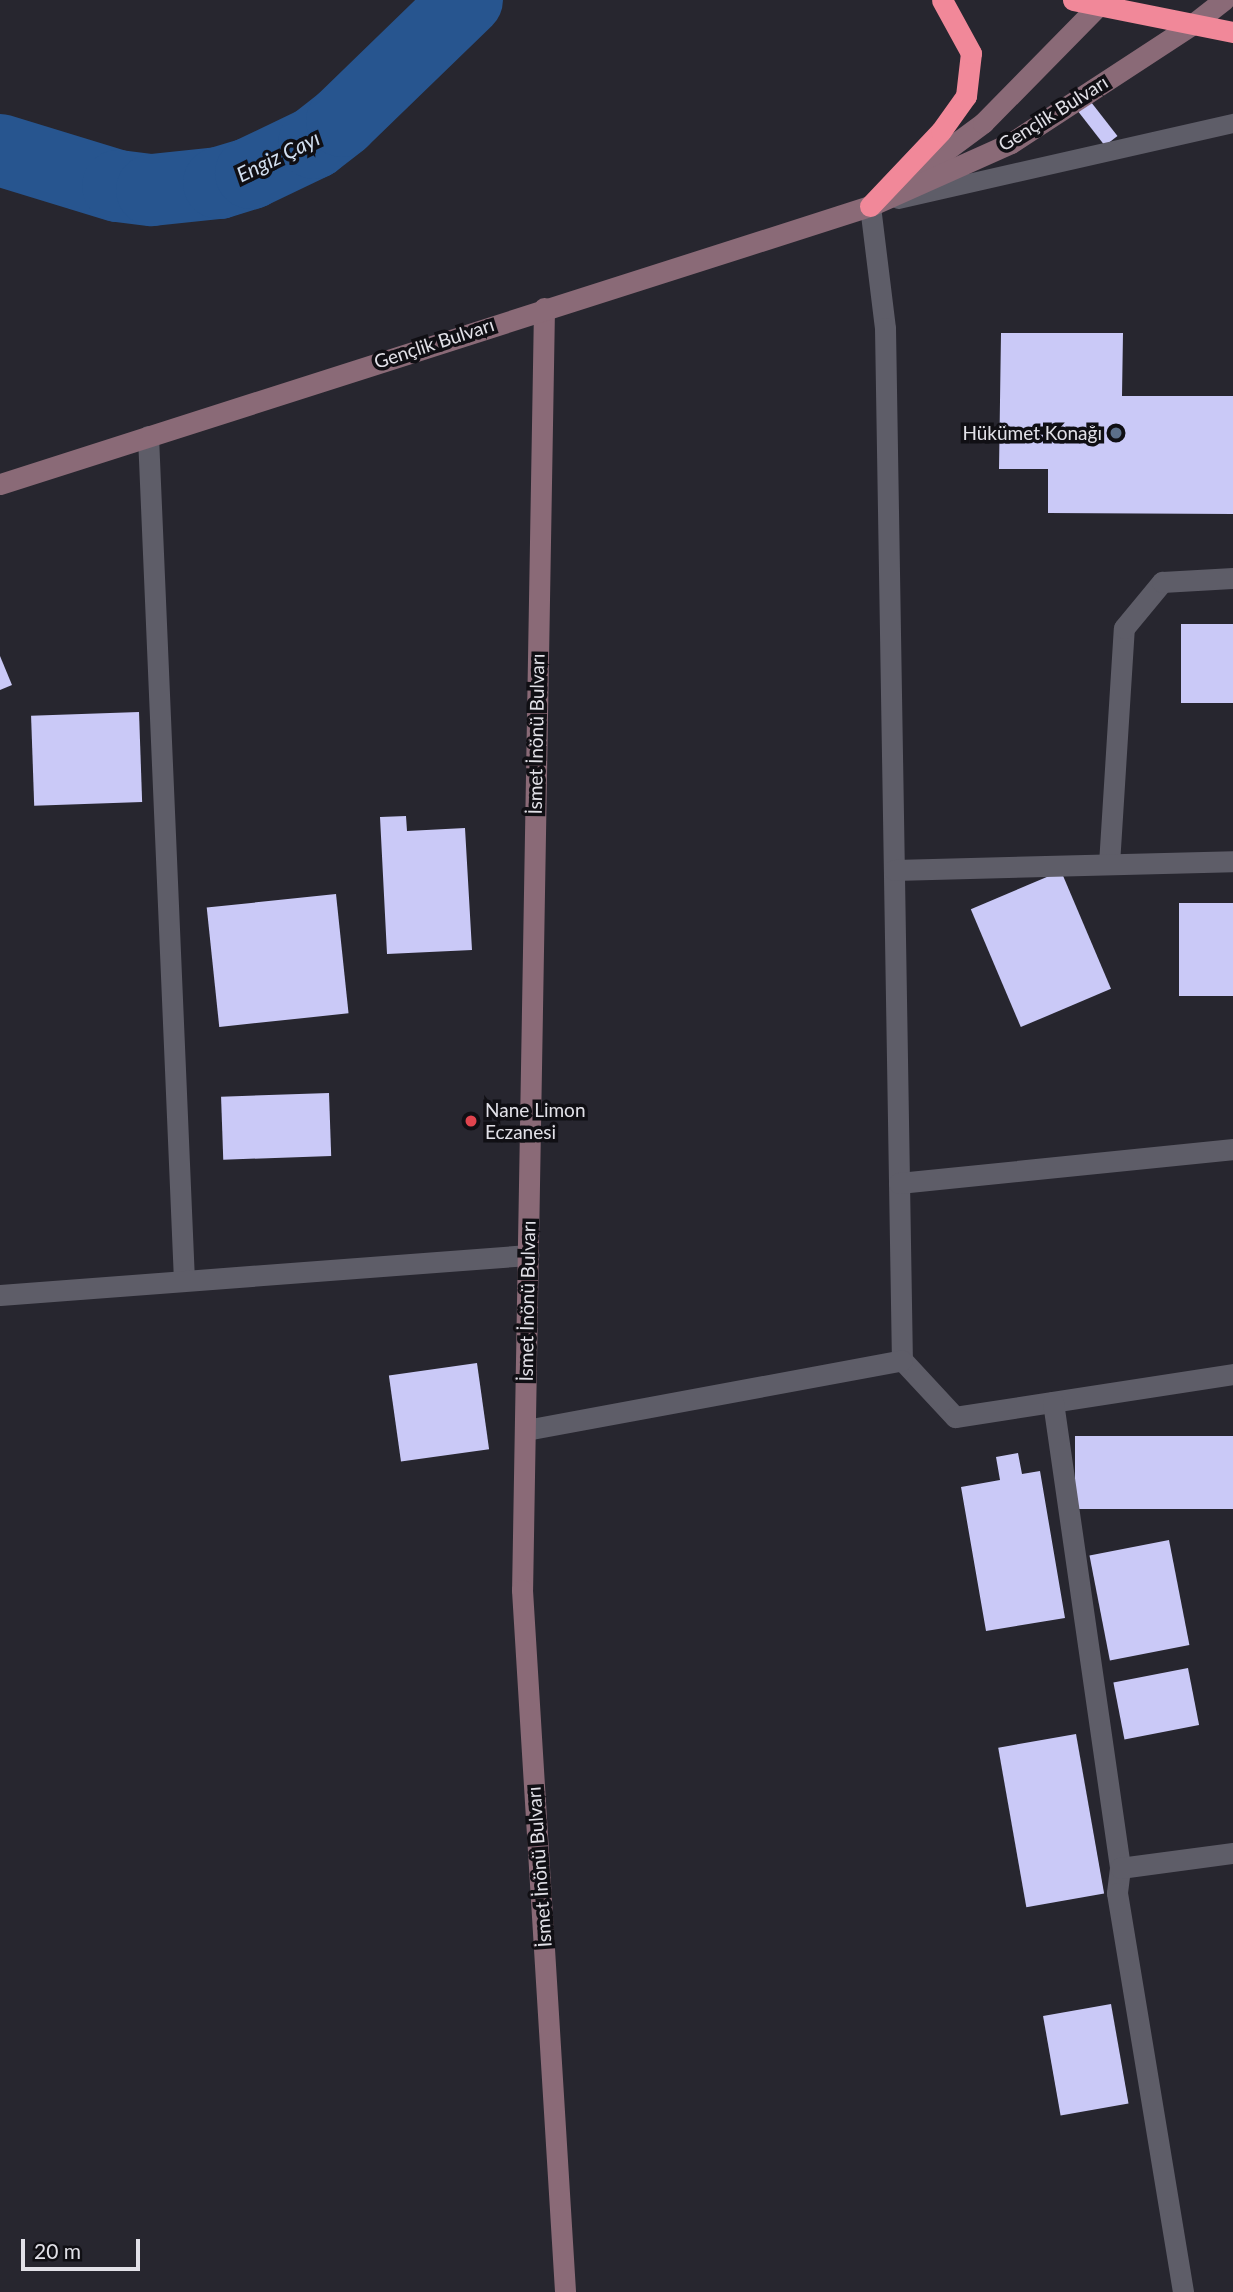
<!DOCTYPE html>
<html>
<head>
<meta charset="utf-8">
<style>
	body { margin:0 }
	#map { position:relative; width:1233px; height:2292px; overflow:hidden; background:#27262f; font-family:Lato,sans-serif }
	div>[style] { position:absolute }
	.river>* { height:72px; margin:-36px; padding:0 36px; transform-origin:36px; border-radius:36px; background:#27558f }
	.building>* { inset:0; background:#cac9f7; transform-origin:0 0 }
	.lane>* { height:19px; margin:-9.5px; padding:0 9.5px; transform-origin:9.5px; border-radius:9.5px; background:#5e5d68 }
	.street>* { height:21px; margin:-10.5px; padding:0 10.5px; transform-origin:10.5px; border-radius:10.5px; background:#5e5d68 }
	.secondary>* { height:21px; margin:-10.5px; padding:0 10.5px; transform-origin:10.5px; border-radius:10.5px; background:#8a6a77 }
	.highway>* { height:21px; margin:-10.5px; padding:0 10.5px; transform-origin:10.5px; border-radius:10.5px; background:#f18899 }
	.dots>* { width:19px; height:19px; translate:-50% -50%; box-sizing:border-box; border:4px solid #100f14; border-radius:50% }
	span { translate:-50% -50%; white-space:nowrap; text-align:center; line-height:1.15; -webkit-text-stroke:7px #100f14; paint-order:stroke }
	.street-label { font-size:19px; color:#e2e1e8 }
	.poi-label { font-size:19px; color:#e2e1e8 }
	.right { translate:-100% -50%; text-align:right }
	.left { translate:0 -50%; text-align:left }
	.water-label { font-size:21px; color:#d3e0f1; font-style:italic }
	.scale { position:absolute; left:21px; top:2239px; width:119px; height:32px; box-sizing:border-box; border:4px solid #e2e1e8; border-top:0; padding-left:9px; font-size:21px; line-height:24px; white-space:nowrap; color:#e2e1e8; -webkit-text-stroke:5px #100f14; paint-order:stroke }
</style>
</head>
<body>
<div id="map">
	<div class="river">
		<i style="left:0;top:150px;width:123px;rotate:17deg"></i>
		<i style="left:118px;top:186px;width:34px;rotate:7deg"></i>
		<i style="left:152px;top:190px;width:67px;rotate:-6deg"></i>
		<i style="left:219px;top:183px;width:34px;rotate:-17deg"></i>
		<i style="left:251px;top:173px;width:70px;rotate:-25.5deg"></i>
		<i style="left:314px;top:143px;width:36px;rotate:-38deg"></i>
		<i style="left:342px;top:121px;width:174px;rotate:-44.1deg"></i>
	</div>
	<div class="building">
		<i style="left:1091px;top:102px;width:43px;height:16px;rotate:52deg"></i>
		<i style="clip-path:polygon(1001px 333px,1123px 333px,1122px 396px,1233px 396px,1233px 514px,1048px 513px,1048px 469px,999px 469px)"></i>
		<i style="left:1181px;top:624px;width:52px;height:79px"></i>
		<i style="clip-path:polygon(0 656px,12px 685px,0 690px)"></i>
		<i style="left:139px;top:712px;width:90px;height:108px;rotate:88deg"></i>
		<i style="clip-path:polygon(406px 816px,407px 831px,465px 828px,472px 950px,387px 954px,380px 817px)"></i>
		<i style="left:1061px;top:871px;width:128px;height:98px;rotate:67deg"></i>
		<i style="left:336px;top:894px;width:120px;height:130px;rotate:84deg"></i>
		<i style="left:1233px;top:903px;width:93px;height:54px;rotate:90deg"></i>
		<i style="left:329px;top:1093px;width:63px;height:108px;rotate:88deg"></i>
		<i style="left:477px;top:1363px;width:87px;height:89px;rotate:82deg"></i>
		<i style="left:1233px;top:1436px;width:73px;height:158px;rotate:90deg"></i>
		<i style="clip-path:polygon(1018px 1453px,1022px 1474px,1040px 1471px,1065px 1618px,986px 1631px,961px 1487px,1000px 1480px,996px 1457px)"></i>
		<i style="left:1169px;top:1540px;width:107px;height:81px;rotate:79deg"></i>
		<i style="left:1188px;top:1668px;width:58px;height:76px;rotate:79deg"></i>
		<i style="left:1076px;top:1734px;width:162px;height:79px;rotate:80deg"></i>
		<i style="left:1111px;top:2004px;width:101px;height:69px;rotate:80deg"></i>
	</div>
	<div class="lane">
		<i style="left:898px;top:199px;width:344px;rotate:-12.8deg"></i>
	</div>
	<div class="street">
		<i style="left:870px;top:206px;width:123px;rotate:83deg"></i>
		<i style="left:885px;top:328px;width:1032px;rotate:89.06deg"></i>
		<i style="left:902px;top:1360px;width:78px;rotate:47.1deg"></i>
		<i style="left:955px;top:1417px;width:281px;rotate:-8.8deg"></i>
		<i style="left:148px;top:436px;width:845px;rotate:87.56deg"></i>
		<i style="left:1109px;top:864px;width:236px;rotate:-86.4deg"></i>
		<i style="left:1124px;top:628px;width:60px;rotate:-50.4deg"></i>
		<i style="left:1162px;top:582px;width:71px;rotate:-3.2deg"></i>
		<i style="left:894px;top:870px;width:339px;rotate:-1.5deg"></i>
		<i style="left:899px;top:1183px;width:336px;rotate:-5.8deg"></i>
		<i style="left:0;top:1295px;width:530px;rotate:-4.33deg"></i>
		<i style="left:1053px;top:1402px;width:471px;rotate:81.8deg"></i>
		<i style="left:1120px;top:1868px;width:25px;rotate:97deg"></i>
		<i style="left:1117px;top:1893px;width:404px;rotate:80.6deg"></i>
		<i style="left:526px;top:1430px;width:382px;rotate:-10.5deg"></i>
		<i style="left:1120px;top:1868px;width:114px;rotate:-7.6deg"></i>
	</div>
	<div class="secondary">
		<i style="left:906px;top:180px;width:96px;rotate:-36.5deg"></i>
		<i style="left:983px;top:123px;width:173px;rotate:-45.5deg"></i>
		<i style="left:544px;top:308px;width:1282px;rotate:90.98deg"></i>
		<i style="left:522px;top:1590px;width:703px;rotate:86.49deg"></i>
		<i style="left:0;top:484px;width:913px;rotate:-17.72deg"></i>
		<i style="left:870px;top:206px;width:154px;rotate:-24.1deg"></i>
		<i style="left:1011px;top:143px;width:217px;rotate:-33.2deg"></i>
		<i style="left:1193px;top:24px;width:39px;rotate:-38deg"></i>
	</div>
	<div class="highway">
		<i style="left:1073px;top:0;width:163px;rotate:11.3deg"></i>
		<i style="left:870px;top:206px;width:103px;rotate:-46.6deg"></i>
		<i style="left:941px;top:131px;width:43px;rotate:-54.5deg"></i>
		<i style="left:966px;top:96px;width:43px;rotate:-83.4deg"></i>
		<i style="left:971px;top:53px;width:60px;rotate:-118.7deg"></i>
	</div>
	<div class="dots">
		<i style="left:1116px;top:433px;background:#5c6f8a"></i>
		<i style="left:471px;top:1121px;background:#e0444e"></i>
	</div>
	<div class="street-label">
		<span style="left:1053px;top:113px;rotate:-32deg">Gençlik Bulvarı</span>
		<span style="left:434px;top:343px;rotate:-18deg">Gençlik Bulvarı</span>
		<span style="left:536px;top:734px;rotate:-89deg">İsmet İnönü Bulvarı</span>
		<span style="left:527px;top:1301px;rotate:-89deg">İsmet İnönü Bulvarı</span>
		<span style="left:539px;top:1867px;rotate:-94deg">İsmet İnönü Bulvarı</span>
	</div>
	<div class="poi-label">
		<span class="right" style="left:1102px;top:433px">Hükümet Konağı</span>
		<span class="left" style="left:485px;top:1121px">Nane Limon<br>Eczanesi</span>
	</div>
	<div class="water-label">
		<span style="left:278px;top:156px;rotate:-26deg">Engiz Çayı</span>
	</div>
	<div class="scale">20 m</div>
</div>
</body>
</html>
